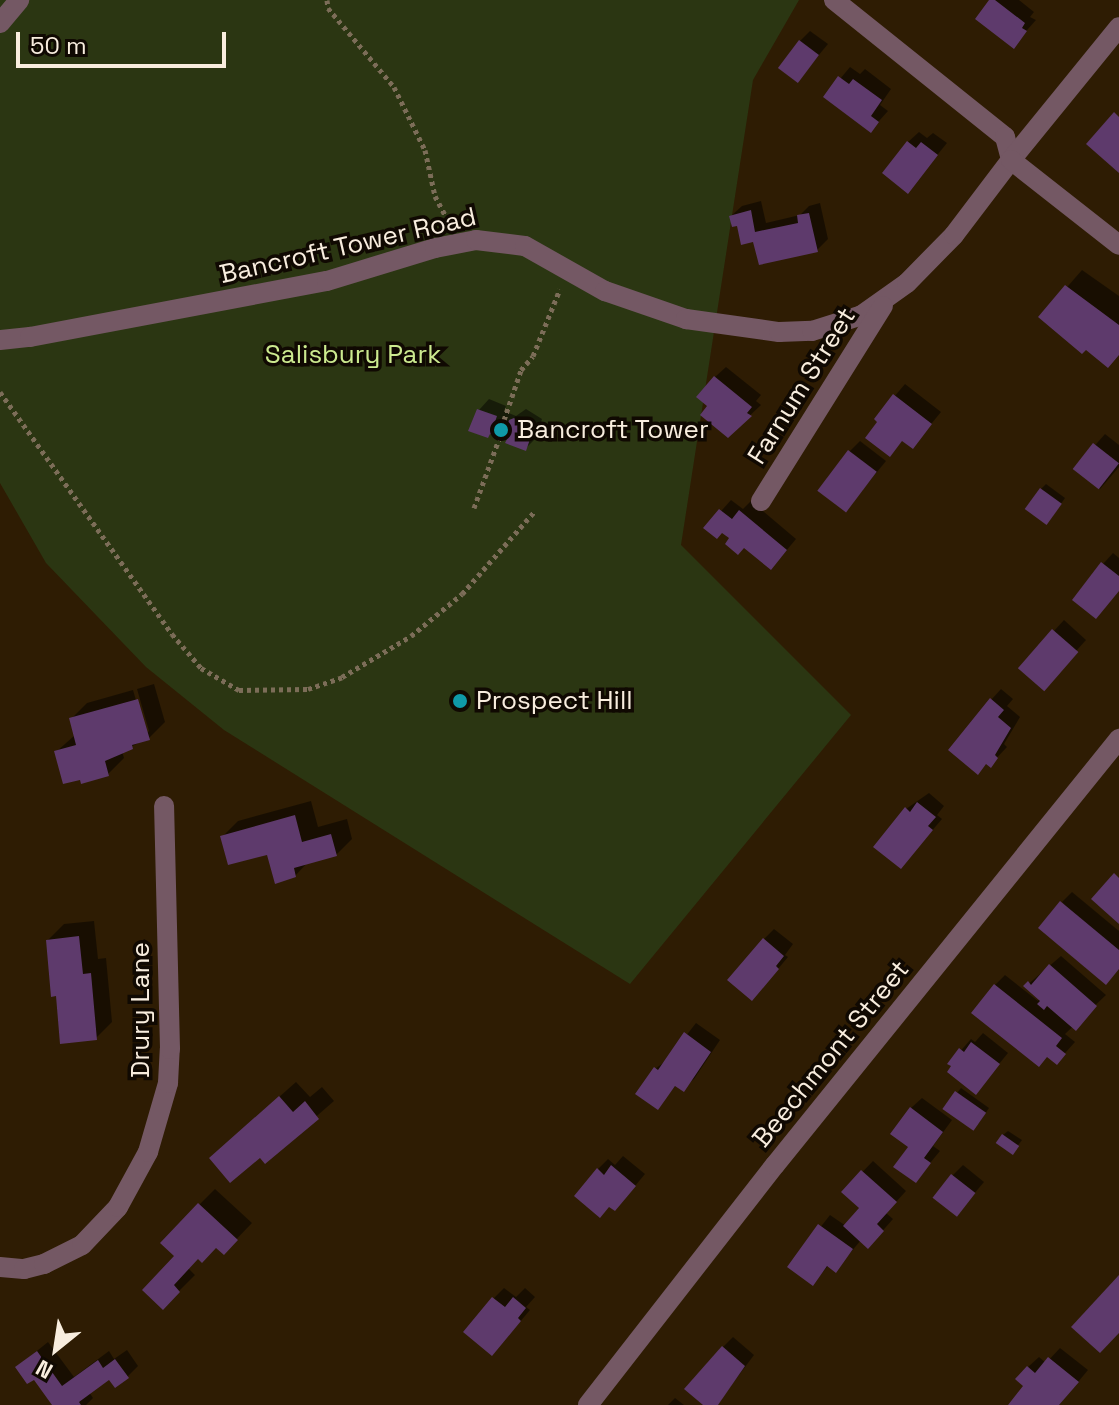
<!DOCTYPE html>
<html>
<head>
<meta charset="utf-8">
<style>
	body { margin:0 }
	#map { position:relative; width:1119px; height:1405px; overflow:hidden; background:#2e1c03; font-family:"Space Grotesk",sans-serif }
	div>[style] { position:absolute }
	.green>* { inset:0; background:#2b3612 }
	.shadow>* { inset:0; background:#0007 }
	.building>* { inset:0; background:#5e3a6c; transform-origin:0 0 }
	.path>* { height:5px; margin-top:-2.5px; transform-origin:0; background:repeating-linear-gradient(90deg,#7c6d58 0 4px,transparent 0 8px) }
	.street>* { height:20px; margin:-10px; padding:0 10px; transform-origin:10px; border-radius:10px; background:#745864 }
	.dots>* { width:22px; height:22px; translate:-50% -50%; box-sizing:border-box; border:4px solid #100902; border-radius:50% }
	span { translate:-50% -50%; white-space:nowrap; text-align:center; line-height:1.15; -webkit-text-stroke:7px #100902; paint-order:stroke }
	.street-label { font-size:26px; color:#f8edde }
	.park-label { font-size:26px; color:#ccea8f }
	.poi-label { font-size:26px; color:#f8edde }
	.left { translate:0 -50%; text-align:left }
	.north { position:absolute; left:16px; top:1309px; width:80px; height:80px; -webkit-text-stroke:6px #100902; paint-order:stroke; rotate:210deg; font-size:22px; font-weight:700; line-height:32px; text-align:center; color:#f8edde }
	.north::after { content:''; display:block; margin:auto; width:28px; height:36px; background:#f8edde; clip-path:polygon(50% 0,100% 100%,50% 72%,0 100%) }
	.scale { position:absolute; left:16px; top:32px; width:210px; height:36px; box-sizing:border-box; border:4px solid #f8edde; border-top:0; padding-left:10px; font-size:24px; line-height:28px; white-space:nowrap; color:#f8edde; -webkit-text-stroke:6px #100902; paint-order:stroke }
</style>
</head>
<body>
<div id="map">
	<div class="green">
		<i style="clip-path:polygon(0 0,799px 0,753px 80px,681px 545px,851px 715px,630px 984px,224px 730px,146px 667px,46px 563px,0 483px)"></i>
	</div>
	<div class="shadow">
		<i style="clip-path:polygon(992px 0,1019px 0,1034px 12px,1030px 17px,1036px 20px,1013px 46px)"></i>
		<i style="clip-path:polygon(810px 31px,828px 44px,798px 80px,800px 41px)"></i>
		<i style="clip-path:polygon(850px 67px,860px 74px,865px 69px,891px 89px,880px 105px,888px 111px,870px 131px,825px 97px)"></i>
		<i style="clip-path:polygon(919px 132px,927px 138px,933px 133px,947px 143px,908px 191px,908px 142px)"></i>
		<i style="clip-path:polygon(761px 201px,766px 223px,800px 215px,809px 206px,820px 203px,828px 239px,817px 250px,755px 240px,731px 216px,742px 206px)"></i>
		<i style="clip-path:polygon(1082px 270px,1119px 296px,1119px 354px,1041px 317px)"></i>
		<i style="clip-path:polygon(726px 367px,761px 395px,756px 401px,761px 405px,728px 436px,710px 406px,715px 377px)"></i>
		<i style="clip-path:polygon(905px 384px,941px 412px,913px 446px,903px 439px,889px 455px,876px 418px)"></i>
		<i style="clip-path:polygon(489px 399px,506px 406px,504px 411px,516px 416px,526px 409px,542px 419px,536px 438px,526px 448px,491px 432px,479px 410px)"></i>
		<i style="clip-path:polygon(1105px 434px,1119px 445px,1119px 467px,1100px 489px,1075px 468px)"></i>
		<i style="clip-path:polygon(860px 441px,886px 461px,845px 511px,849px 452px)"></i>
		<i style="clip-path:polygon(1046px 484px,1065px 498px,1051px 518px,1041px 489px)"></i>
		<i style="clip-path:polygon(731px 500px,743px 509px,751px 501px,796px 539px,781px 557px,732px 538px,723px 531px,706px 528px)"></i>
		<i style="clip-path:polygon(1113px 553px,1119px 558px,1119px 591px,1103px 564px)"></i>
		<i style="clip-path:polygon(1064px 620px,1086px 640px,1052px 678px,1020px 668px)"></i>
		<i style="clip-path:polygon(154px 684px,165px 722px,149px 738px,122px 751px,124px 758px,108px 774px,56px 752px,75px 735px,71px 719px,87px 703px,133px 690px,146px 734px,149px 731px,137px 689px)"></i>
		<i style="clip-path:polygon(1001px 689px,1013px 699px,1007px 706px,1020px 717px,1004px 744px,1007px 747px,990px 765px,991px 700px)"></i>
		<i style="clip-path:polygon(929px 793px,944px 806px,937px 815px,942px 819px,901px 867px,906px 809px)"></i>
		<i style="clip-path:polygon(311px 801px,318px 827px,347px 819px,352px 839px,336px 855px,308px 862px,295px 876px,268px 852px,222px 837px,238px 821px)"></i>
		<i style="clip-path:polygon(1072px 892px,1119px 931px,1119px 969px,1062px 902px)"></i>
		<i style="clip-path:polygon(94px 921px,98px 959px,106px 958px,112px 1022px,96px 1038px,58px 994px,48px 940px,64px 924px)"></i>
		<i style="clip-path:polygon(774px 929px,793px 944px,785px 955px,788px 957px,762px 988px,764px 939px)"></i>
		<i style="clip-path:polygon(1061px 956px,1106px 995px,1065px 1034px,1075px 1042px,1057px 1062px,995px 985px,1005px 975px,1038px 1001px,1040px 998px,1026px 986px)"></i>
		<i style="clip-path:polygon(696px 1023px,720px 1040px,694px 1079px,683px 1089px,677px 1084px,658px 1107px,655px 1069px,667px 1060px)"></i>
		<i style="clip-path:polygon(983px 1033px,1008px 1053px,976px 1092px,950px 1063px,971px 1039px,975px 1042px)"></i>
		<i style="clip-path:polygon(296px 1082px,310px 1097px,322px 1087px,334px 1101px,265px 1161px,260px 1155px,227px 1143px)"></i>
		<i style="clip-path:polygon(961px 1088px,989px 1108px,978px 1124px,957px 1093px)"></i>
		<i style="clip-path:polygon(922px 1098px,952px 1120px,933px 1146px,940px 1151px,916px 1180px,911px 1108px)"></i>
		<i style="clip-path:polygon(1008px 1131px,1022px 1140px,1016px 1148px,1003px 1135px)"></i>
		<i style="clip-path:polygon(623px 1156px,645px 1174px,625px 1198px,598px 1169px,608px 1159px,615px 1165px)"></i>
		<i style="clip-path:polygon(873px 1161px,906px 1191px,886px 1213px,893px 1219px,878px 1236px,861px 1240px,836px 1270px,829px 1265px,813px 1283px,790px 1266px,830px 1215px,846px 1226px,862px 1208px,844px 1191px)"></i>
		<i style="clip-path:polygon(963px 1165px,984px 1182px,957px 1214px,952px 1176px)"></i>
		<i style="clip-path:polygon(215px 1189px,252px 1223px,224px 1252px,216px 1246px,199px 1257px,188px 1268px,195px 1275px,163px 1307px,177px 1256px,199px 1205px)"></i>
		<i style="clip-path:polygon(504px 1288px,516px 1297px,525px 1288px,535px 1297px,526px 1307px,530px 1310px,502px 1343px,494px 1298px)"></i>
		<i style="clip-path:polygon(733px 1337px,754px 1355px,721px 1399px,716px 1405px,706px 1405px,723px 1347px)"></i>
		<i style="clip-path:polygon(48px 1342px,74px 1377px,109px 1351px,114px 1359px,127px 1350px,138px 1366px,128px 1376px,109px 1378px,89px 1392px,93px 1398px,86px 1405px,54px 1405px,34px 1377px,17px 1367px)"></i>
		<i style="clip-path:polygon(1060px 1348px,1088px 1370px,1059px 1405px,1010px 1405px,1026px 1386px,1018px 1379px,1028px 1367px,1039px 1357px,1046px 1363px)"></i>
		<i style="clip-path:polygon(675px 1398px,684px 1405px,668px 1405px)"></i>
	</div>
	<div class="building">
		<i style="clip-path:polygon(989px 0,995px 0,1025px 23px,1022px 28px,1027px 31px,1014px 49px,975px 19px)"></i>
		<i style="left:799px;top:40px;width:25px;height:35px;rotate:37deg"></i>
		<i style="clip-path:polygon(838px 76px,849px 84px,853px 79px,882px 100px,871px 116px,879px 122px,871px 133px,823px 97px)"></i>
		<i style="clip-path:polygon(1114px 112px,1119px 117px,1119px 173px,1086px 144px)"></i>
		<i style="clip-path:polygon(907px 141px,916px 148px,921px 142px,938px 155px,908px 194px,882px 173px)"></i>
		<i style="clip-path:polygon(751px 210px,755px 232px,798px 223px,797px 215px,809px 213px,818px 252px,759px 265px,753px 242px,741px 245px,737px 226px,732px 227px,729px 216px)"></i>
		<i style="clip-path:polygon(1065px 285px,1119px 325px,1119px 355px,1108px 368px,1086px 350px,1082px 354px,1038px 317px)"></i>
		<i style="clip-path:polygon(714px 376px,752px 407px,747px 413px,752px 416px,728px 438px,700px 415px,707px 406px,696px 397px)"></i>
		<i style="clip-path:polygon(893px 394px,932px 424px,913px 449px,902px 441px,890px 457px,865px 438px,877px 422px,874px 419px)"></i>
		<i style="clip-path:polygon(477px 409px,497px 416px,495px 422px,507px 427px,509px 420px,514px 418px,533px 430px,526px 451px,505px 443px,507px 439px,490px 434px,488px 438px,468px 431px)"></i>
		<i style="left:1093px;top:443px;width:33px;height:33px;rotate:38deg"></i>
		<i style="left:848px;top:450px;width:36px;height:51px;rotate:37deg"></i>
		<i style="left:1040px;top:488px;width:27px;height:26px;rotate:36deg"></i>
		<i style="clip-path:polygon(719px 509px,732px 519px,739px 510px,787px 550px,771px 570px,744px 548px,738px 555px,725px 544px,729px 538px,722px 533px,717px 539px,703px 528px)"></i>
		<i style="clip-path:polygon(1101px 562px,1119px 576px,1119px 591px,1096px 619px,1072px 600px)"></i>
		<i style="left:1052px;top:629px;width:35px;height:52px;rotate:41deg"></i>
		<i style="clip-path:polygon(990px 698px,1004px 710px,998px 717px,1011px 728px,995px 755px,998px 758px,991px 768px,986px 764px,978px 775px,948px 750px)"></i>
		<i style="clip-path:polygon(138px 699px,150px 740px,132px 745px,133px 749px,105px 761px,109px 776px,81px 784px,80px 780px,63px 784px,54px 751px,76px 745px,69px 718px)"></i>
		<i style="clip-path:polygon(917px 802px,936px 817px,928px 826px,933px 830px,901px 869px,873px 847px,905px 807px,910px 812px)"></i>
		<i style="clip-path:polygon(295px 815px,302px 842px,331px 834px,337px 856px,294px 868px,296px 877px,275px 884px,267px 855px,228px 865px,220px 836px)"></i>
		<i style="clip-path:polygon(1114px 873px,1119px 878px,1119px 924px,1091px 899px)"></i>
		<i style="clip-path:polygon(1060px 901px,1119px 950px,1119px 969px,1106px 985px,1038px 928px)"></i>
		<i style="clip-path:polygon(79px 936px,83px 974px,91px 973px,97px 1040px,60px 1044px,56px 996px,51px 997px,46px 940px)"></i>
		<i style="clip-path:polygon(763px 938px,784px 956px,776px 966px,779px 969px,752px 1001px,727px 980px)"></i>
		<i style="clip-path:polygon(1049px 964px,1097px 1006px,1076px 1031px,1047px 1006px,1044px 1010px,1037px 1004px,1040px 1001px,1023px 986px,1028px 981px,1031px 985px)"></i>
		<i style="clip-path:polygon(994px 984px,1062px 1038px,1056px 1046px,1066px 1054px,1057px 1065px,1047px 1057px,1039px 1067px,971px 1013px)"></i>
		<i style="clip-path:polygon(684px 1032px,711px 1052px,684px 1092px,675px 1086px,658px 1110px,635px 1094px,654px 1067px,658px 1070px)"></i>
		<i style="clip-path:polygon(971px 1042px,1000px 1064px,976px 1095px,947px 1072px,951px 1066px,947px 1064px,959px 1048px,964px 1052px)"></i>
		<i style="left:955px;top:1091px;width:38px;height:22px;rotate:35deg"></i>
		<i style="clip-path:polygon(279px 1096px,293px 1112px,305px 1101px,319px 1119px,265px 1164px,260px 1158px,230px 1183px,209px 1158px)"></i>
		<i style="clip-path:polygon(910px 1107px,943px 1132px,924px 1158px,931px 1163px,916px 1183px,893px 1167px,908px 1147px,890px 1134px)"></i>
		<i style="left:1002px;top:1134px;width:21px;height:11px;rotate:35deg"></i>
		<i style="clip-path:polygon(611px 1165px,636px 1186px,615px 1211px,609px 1207px,600px 1218px,574px 1196px,597px 1168px,604px 1175px)"></i>
		<i style="clip-path:polygon(861px 1170px,897px 1202px,877px 1224px,884px 1231px,868px 1249px,843px 1226px,859px 1208px,841px 1192px)"></i>
		<i style="left:951px;top:1174px;width:31px;height:30px;rotate:38deg"></i>
		<i style="clip-path:polygon(198px 1203px,238px 1240px,224px 1255px,216px 1248px,202px 1263px,198px 1259px,174px 1285px,180px 1292px,163px 1310px,142px 1290px,174px 1256px,160px 1243px)"></i>
		<i style="clip-path:polygon(818px 1224px,853px 1249px,836px 1273px,827px 1266px,813px 1286px,787px 1267px)"></i>
		<i style="clip-path:polygon(1119px 1275px,1119px 1333px,1100px 1353px,1071px 1327px)"></i>
		<i style="clip-path:polygon(492px 1297px,505px 1307px,513px 1297px,526px 1308px,518px 1318px,521px 1321px,492px 1356px,463px 1332px)"></i>
		<i style="clip-path:polygon(722px 1346px,745px 1366px,718px 1405px,703px 1405px,684px 1389px)"></i>
		<i style="clip-path:polygon(37px 1351px,62px 1386px,98px 1360px,103px 1368px,115px 1359px,129px 1378px,115px 1388px,109px 1380px,79px 1402px,81px 1405px,52px 1405px,34px 1380px,27px 1384px,15px 1367px)"></i>
		<i style="clip-path:polygon(1048px 1357px,1079px 1382px,1059px 1405px,1008px 1405px,1023px 1386px,1015px 1379px,1027px 1366px,1035px 1373px)"></i>
	</div>
	<div class="path">
		<i style="left:327px;top:0;width:8px;rotate:83deg"></i>
		<i style="left:328px;top:8px;width:103px;rotate:50.1deg"></i>
		<i style="left:394px;top:87px;width:70px;rotate:63.8deg"></i>
		<i style="left:425px;top:150px;width:47px;rotate:77.7deg"></i>
		<i style="left:435px;top:196px;width:32px;rotate:62deg"></i>
		<i style="left:0;top:392px;width:297px;rotate:54.6deg"></i>
		<i style="left:172px;top:634px;width:45px;rotate:49.5deg"></i>
		<i style="left:201px;top:668px;width:44px;rotate:30.1deg"></i>
		<i style="left:239px;top:690px;width:69px;rotate:-0.8deg"></i>
		<i style="left:308px;top:689px;width:36px;rotate:-19deg"></i>
		<i style="left:342px;top:677px;width:80px;rotate:-30.7deg"></i>
		<i style="left:411px;top:636px;width:66px;rotate:-39.5deg"></i>
		<i style="left:462px;top:594px;width:109px;rotate:-48.7deg"></i>
		<i style="left:504px;top:420px;width:53px;rotate:-71.2deg"></i>
		<i style="left:521px;top:370px;width:18px;rotate:-49deg"></i>
		<i style="left:533px;top:356px;width:72px;rotate:-68.1deg"></i>
		<i style="left:474px;top:508px;width:73px;rotate:-70.1deg"></i>
	</div>
	<div class="street">
		<i style="left:834px;top:0;width:219px;rotate:38.7deg"></i>
		<i style="left:1005px;top:137px;width:24px;rotate:75deg"></i>
		<i style="left:0;top:23px;width:30px;rotate:-50deg"></i>
		<i style="left:1011px;top:160px;width:171px;rotate:-50.9deg"></i>
		<i style="left:0;top:340px;width:30px;rotate:-6deg"></i>
		<i style="left:30px;top:337px;width:302px;rotate:-10.7deg"></i>
		<i style="left:327px;top:281px;width:113px;rotate:-17deg"></i>
		<i style="left:435px;top:248px;width:42px;rotate:-11deg"></i>
		<i style="left:476px;top:240px;width:49px;rotate:7deg"></i>
		<i style="left:525px;top:246px;width:92px;rotate:29.4deg"></i>
		<i style="left:605px;top:291px;width:86px;rotate:19.1deg"></i>
		<i style="left:686px;top:319px;width:94px;rotate:8deg"></i>
		<i style="left:779px;top:332px;width:33px;rotate:-2deg"></i>
		<i style="left:812px;top:331px;width:52px;rotate:-17.7deg"></i>
		<i style="left:862px;top:315px;width:55px;rotate:-35.4deg"></i>
		<i style="left:907px;top:283px;width:67px;rotate:-45.6deg"></i>
		<i style="left:954px;top:235px;width:94px;rotate:-52.8deg"></i>
		<i style="left:1011px;top:160px;width:137px;rotate:38.2deg"></i>
		<i style="left:761px;top:501px;width:230px;rotate:-58deg"></i>
		<i style="left:0;top:1267px;width:24px;rotate:5deg"></i>
		<i style="left:24px;top:1269px;width:21px;rotate:-14deg"></i>
		<i style="left:44px;top:1264px;width:42px;rotate:-26.6deg"></i>
		<i style="left:82px;top:1245px;width:52px;rotate:-46.5deg"></i>
		<i style="left:118px;top:1207px;width:63px;rotate:-61.4deg"></i>
		<i style="left:148px;top:1152px;width:72px;rotate:-73.8deg"></i>
		<i style="left:168px;top:1083px;width:34px;rotate:-87deg"></i>
		<i style="left:170px;top:1049px;width:243px;rotate:-91.4deg"></i>
		<i style="left:588px;top:1405px;width:304px;rotate:-52.1deg"></i>
		<i style="left:775px;top:1165px;width:548px;rotate:-51.08deg"></i>
	</div>
	<div class="dots">
		<i style="left:501px;top:430px;background:#0f9aa8"></i>
		<i style="left:460px;top:701px;background:#0f9aa8"></i>
	</div>
	<div class="street-label">
		<span style="left:348px;top:246px;rotate:-13deg">Bancroft Tower Road</span>
		<span style="left:802px;top:386px;rotate:-58deg">Farnum Street</span>
		<span style="left:141px;top:1010px;rotate:-90deg">Drury Lane</span>
		<span style="left:831px;top:1054px;rotate:-51deg">Beechmont Street</span>
	</div>
	<div class="park-label">
		<span style="left:353px;top:355px">Salisbury Park</span>
	</div>
	<div class="poi-label">
		<span class="left" style="left:517px;top:430px">Bancroft Tower</span>
		<span class="left" style="left:476px;top:701px">Prospect Hill</span>
	</div>
	<div class="north">N</div>
	<div class="scale">50 m</div>
</div>
</body>
</html>
